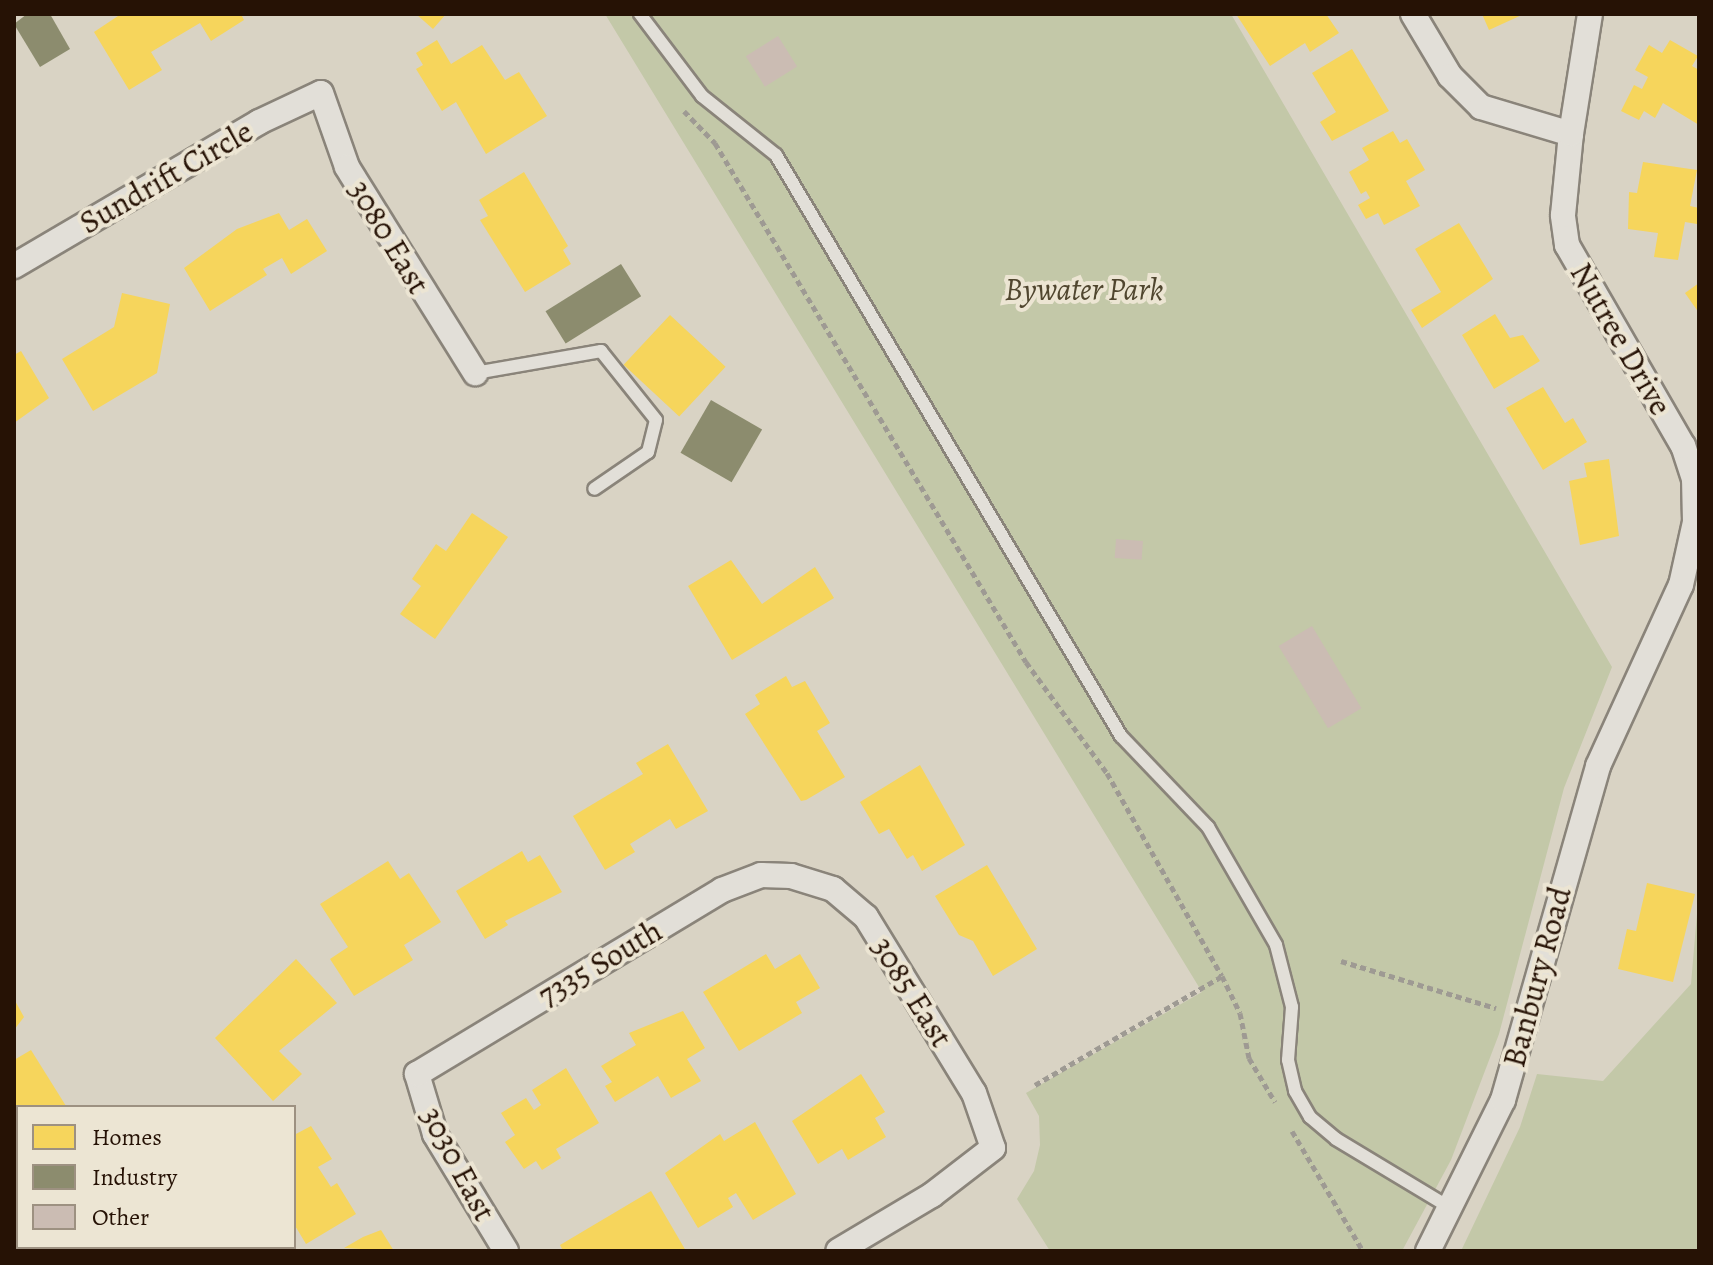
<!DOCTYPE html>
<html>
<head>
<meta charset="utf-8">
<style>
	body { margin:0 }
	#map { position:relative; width:1713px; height:1265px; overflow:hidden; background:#d9d3c4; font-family:Alegreya,serif }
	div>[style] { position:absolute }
	.green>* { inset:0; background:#c3c8a8 }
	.homes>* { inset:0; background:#f6d55c; transform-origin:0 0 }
	.industry>* { inset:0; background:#8c8c6e; transform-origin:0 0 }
	.building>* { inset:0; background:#cbbcb3; transform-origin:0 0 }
	.path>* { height:5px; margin-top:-2.5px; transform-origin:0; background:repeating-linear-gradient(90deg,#9e9a93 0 6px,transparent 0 10px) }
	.roads { filter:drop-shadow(2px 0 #8a847a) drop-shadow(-2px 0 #8a847a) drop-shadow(0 2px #8a847a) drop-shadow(0 -2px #8a847a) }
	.lane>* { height:12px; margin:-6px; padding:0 6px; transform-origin:6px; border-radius:6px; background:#e2dfd8 }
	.street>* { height:24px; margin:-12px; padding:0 12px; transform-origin:12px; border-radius:12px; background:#e2dfd8 }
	span { translate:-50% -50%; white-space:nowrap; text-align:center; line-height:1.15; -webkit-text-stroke:8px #ece5d3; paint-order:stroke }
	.street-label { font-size:32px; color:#261205 }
	.park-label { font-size:32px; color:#50462f; font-style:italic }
	.frame { position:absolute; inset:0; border:16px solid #261205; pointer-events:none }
	.legend { position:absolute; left:16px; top:1105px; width:280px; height:144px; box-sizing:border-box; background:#ece5d3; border:2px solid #9d9181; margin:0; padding:10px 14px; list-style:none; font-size:24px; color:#261205 }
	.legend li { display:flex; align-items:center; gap:16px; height:40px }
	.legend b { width:40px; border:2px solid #9d9181 }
</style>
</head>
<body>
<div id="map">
	<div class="green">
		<i style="clip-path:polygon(605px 14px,1231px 14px,1612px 667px,1564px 788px,1499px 1034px,1451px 1160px,1402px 1251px,1050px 1251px,1017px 1199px,1034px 1171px,1040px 1145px,1039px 1116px,1026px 1093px,1202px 992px)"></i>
		<i style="clip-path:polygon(1699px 890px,1699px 1251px,1461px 1251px,1520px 1127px,1537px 1074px,1603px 1081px,1691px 984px)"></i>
	</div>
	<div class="homes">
		<i style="clip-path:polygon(121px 14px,241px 14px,244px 20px,211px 41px,200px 23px,151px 52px,162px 70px,129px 90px,94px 32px)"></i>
		<i style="clip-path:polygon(416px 14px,446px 14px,433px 29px)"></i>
		<i style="clip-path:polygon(1236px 14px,1326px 14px,1339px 33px,1310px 52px,1305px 43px,1270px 66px)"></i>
		<i style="clip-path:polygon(1482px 14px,1524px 14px,1489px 30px)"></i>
		<i style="clip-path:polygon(437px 40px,451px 64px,482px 45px,505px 80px,519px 72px,547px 116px,486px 154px,456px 102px,442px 111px,416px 69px,423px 65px,416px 53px)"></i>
		<i style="clip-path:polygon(1670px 40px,1698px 56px,1692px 66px,1699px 70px,1699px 125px,1663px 103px,1655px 118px,1644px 111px,1639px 120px,1621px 111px,1634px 85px,1642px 89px,1648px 77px,1635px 70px,1649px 45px,1662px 53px)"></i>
		<i style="clip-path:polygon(1352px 49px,1389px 111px,1332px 141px,1320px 122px,1336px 112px,1312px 73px)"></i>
		<i style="clip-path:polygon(1393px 131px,1400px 143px,1407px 139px,1425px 170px,1406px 181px,1420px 206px,1384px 225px,1378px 213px,1366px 219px,1358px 205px,1370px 198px,1366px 191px,1361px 194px,1349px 172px,1369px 160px,1362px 148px)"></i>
		<i style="clip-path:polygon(1643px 162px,1697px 170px,1690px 206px,1699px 208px,1697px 224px,1685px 222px,1678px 260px,1654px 257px,1658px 233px,1628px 229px,1629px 192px,1637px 193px)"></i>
		<i style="clip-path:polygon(524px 172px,568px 246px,563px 250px,571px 264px,525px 292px,480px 220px,488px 216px,479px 200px)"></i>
		<i style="clip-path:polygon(279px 213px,289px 230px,307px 219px,327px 251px,291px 274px,282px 258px,263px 269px,267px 275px,210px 311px,184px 268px,237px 229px)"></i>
		<i style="clip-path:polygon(1459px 223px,1493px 279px,1422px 328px,1411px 310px,1441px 292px,1415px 249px)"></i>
		<i style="clip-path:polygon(1699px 283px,1699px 313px,1685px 293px)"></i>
		<i style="clip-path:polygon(122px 293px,170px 304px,157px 373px,93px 411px,62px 359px,114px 327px)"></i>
		<i style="clip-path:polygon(1495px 314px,1510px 338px,1523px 335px,1540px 361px,1494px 389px,1462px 335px)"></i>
		<i style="left:670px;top:315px;width:76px;height:68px;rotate:43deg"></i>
		<i style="clip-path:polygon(21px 351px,49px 398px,14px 423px,14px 355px)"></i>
		<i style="clip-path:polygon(1543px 387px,1565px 423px,1573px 418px,1587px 442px,1543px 470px,1506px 408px)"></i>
		<i style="clip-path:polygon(1609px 459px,1619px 536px,1580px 545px,1569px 481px,1587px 477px,1584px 463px)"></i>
		<i style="clip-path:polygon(472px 513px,508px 537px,435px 639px,400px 614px,421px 586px,412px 579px,436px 544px,446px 551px)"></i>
		<i style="clip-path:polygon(731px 560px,762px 604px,815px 567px,834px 598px,732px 660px,688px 586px)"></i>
		<i style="clip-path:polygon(786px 676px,792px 687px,805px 681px,830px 723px,817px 731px,845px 777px,806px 800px,801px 801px,745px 714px,760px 704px,755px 695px)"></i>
		<i style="clip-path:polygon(668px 744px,708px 811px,676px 829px,670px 819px,630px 844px,635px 852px,605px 870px,573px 816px,643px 774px,636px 763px)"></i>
		<i style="clip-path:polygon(920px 765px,965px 845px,922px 871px,913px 855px,907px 859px,889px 829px,879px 834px,860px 802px)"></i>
		<i style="clip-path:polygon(522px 851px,528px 862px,540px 855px,562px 892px,505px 921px,508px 925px,485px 939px,456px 891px)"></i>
		<i style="clip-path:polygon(388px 861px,400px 879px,409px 873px,441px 922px,404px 945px,413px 960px,354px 996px,330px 959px,348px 947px,320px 904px)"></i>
		<i style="clip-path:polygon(987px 865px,1037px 949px,993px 976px,973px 941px,959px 935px,935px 896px)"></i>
		<i style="clip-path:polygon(1647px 883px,1695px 894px,1673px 982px,1618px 969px,1627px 929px,1636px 931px)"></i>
		<i style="clip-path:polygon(766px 954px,775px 969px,800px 954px,820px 988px,796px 1002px,802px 1013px,739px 1051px,703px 992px)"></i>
		<i style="clip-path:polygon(296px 959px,337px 1003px,279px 1051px,302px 1074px,273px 1101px,215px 1038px)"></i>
		<i style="clip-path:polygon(14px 999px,24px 1017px,14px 1030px)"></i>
		<i style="clip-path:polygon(683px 1011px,705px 1048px,687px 1059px,701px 1081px,671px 1098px,658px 1076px,615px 1102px,605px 1086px,612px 1082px,601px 1066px,636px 1045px,629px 1033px)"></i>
		<i style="clip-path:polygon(31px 1050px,66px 1106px,18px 1107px,14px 1137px,14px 1060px)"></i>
		<i style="clip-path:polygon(566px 1068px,599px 1123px,556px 1149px,561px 1158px,542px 1170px,536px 1161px,524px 1169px,505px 1142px,515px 1135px,501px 1113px,526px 1098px,534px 1110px,541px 1105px,532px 1090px)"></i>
		<i style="clip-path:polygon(861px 1074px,885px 1112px,875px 1118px,886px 1137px,848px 1160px,842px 1149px,818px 1164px,792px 1121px)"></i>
		<i style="clip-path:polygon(755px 1122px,796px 1194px,753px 1220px,736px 1193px,728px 1198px,733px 1207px,698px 1228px,665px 1173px,720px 1134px,724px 1141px)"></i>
		<i style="clip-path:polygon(311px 1126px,332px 1159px,318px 1167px,331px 1187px,337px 1183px,356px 1214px,306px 1244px,294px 1224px,294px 1135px)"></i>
		<i style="clip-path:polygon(651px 1191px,686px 1251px,563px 1251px,560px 1245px)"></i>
		<i style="clip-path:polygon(381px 1230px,394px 1251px,344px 1248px,363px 1237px)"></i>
	</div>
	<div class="industry">
		<i style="clip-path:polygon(27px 14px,50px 14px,70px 49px,40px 67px,14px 24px)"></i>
		<i style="left:621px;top:264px;width:38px;height:89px;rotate:58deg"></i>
		<i style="left:711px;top:400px;width:59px;height:61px;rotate:30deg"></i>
	</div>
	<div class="building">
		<i style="left:778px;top:36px;width:36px;height:38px;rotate:58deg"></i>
		<i style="left:1116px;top:539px;width:27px;height:19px;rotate:4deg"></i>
		<i style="left:1312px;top:626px;width:96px;height:39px;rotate:59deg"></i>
	</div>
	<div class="path">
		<i style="left:684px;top:111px;width:45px;rotate:45.9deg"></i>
		<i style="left:715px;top:143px;width:605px;rotate:59.07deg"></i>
		<i style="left:1026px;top:662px;width:137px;rotate:53.9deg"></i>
		<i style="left:1107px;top:773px;width:233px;rotate:60.5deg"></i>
		<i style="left:1222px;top:976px;width:41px;rotate:64.1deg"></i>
		<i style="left:1240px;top:1013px;width:46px;rotate:78.7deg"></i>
		<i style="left:1249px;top:1058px;width:51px;rotate:59.4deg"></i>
		<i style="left:1341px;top:961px;width:162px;rotate:16.9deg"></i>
		<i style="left:1035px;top:1085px;width:216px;rotate:-30.2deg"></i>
		<i style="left:1292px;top:1131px;width:139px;rotate:59.4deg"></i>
	</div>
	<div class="roads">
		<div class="lane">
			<i style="left:640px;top:14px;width:103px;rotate:52.9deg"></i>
			<i style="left:702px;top:96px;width:95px;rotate:38.6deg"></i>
			<i style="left:776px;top:155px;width:676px;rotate:59.3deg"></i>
			<i style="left:1121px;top:736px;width:126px;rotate:46.3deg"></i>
			<i style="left:1208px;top:827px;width:136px;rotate:60deg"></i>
			<i style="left:1276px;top:945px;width:64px;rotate:75.5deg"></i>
			<i style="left:1292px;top:1007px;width:53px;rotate:94.3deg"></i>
			<i style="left:1288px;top:1060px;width:32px;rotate:77deg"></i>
			<i style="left:1295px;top:1091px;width:30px;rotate:60deg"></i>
			<i style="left:1310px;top:1117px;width:34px;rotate:40deg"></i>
			<i style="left:1336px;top:1139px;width:135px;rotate:31.1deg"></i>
			<i style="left:475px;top:373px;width:128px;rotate:-9.9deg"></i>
			<i style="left:601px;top:351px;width:88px;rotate:51.4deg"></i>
			<i style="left:656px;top:420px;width:33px;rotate:104deg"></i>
			<i style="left:648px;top:452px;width:65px;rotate:145.6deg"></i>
		</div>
		<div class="street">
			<i style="left:1413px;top:14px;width:72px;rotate:59.2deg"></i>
			<i style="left:1450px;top:76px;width:44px;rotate:45deg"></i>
			<i style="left:1481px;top:107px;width:94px;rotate:16.7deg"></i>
			<i style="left:14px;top:266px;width:284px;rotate:-30.4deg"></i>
			<i style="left:259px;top:122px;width:68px;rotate:-25.1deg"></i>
			<i style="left:321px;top:93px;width:78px;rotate:70.6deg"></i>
			<i style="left:347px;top:167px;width:243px;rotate:58.1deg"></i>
			<i style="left:506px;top:1251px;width:137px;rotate:-121.3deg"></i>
			<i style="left:435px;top:1134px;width:63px;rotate:-106.7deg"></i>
			<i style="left:417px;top:1074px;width:356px;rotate:-31.1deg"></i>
			<i style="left:722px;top:890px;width:42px;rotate:-21deg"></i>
			<i style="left:761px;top:875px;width:30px;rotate:2deg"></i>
			<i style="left:791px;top:876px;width:44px;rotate:17.2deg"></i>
			<i style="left:833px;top:889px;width:43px;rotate:40.3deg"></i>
			<i style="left:866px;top:917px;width:206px;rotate:58.5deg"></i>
			<i style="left:974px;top:1093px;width:58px;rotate:70.9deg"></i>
			<i style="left:993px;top:1148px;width:77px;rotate:142.4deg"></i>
			<i style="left:932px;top:1195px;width:109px;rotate:149.2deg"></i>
			<i style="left:1428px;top:1251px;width:169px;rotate:-63.6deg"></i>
			<i style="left:1503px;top:1100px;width:347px;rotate:-74.1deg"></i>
			<i style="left:1598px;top:766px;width:199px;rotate:-65.4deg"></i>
			<i style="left:1681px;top:585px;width:65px;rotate:-77.5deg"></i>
			<i style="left:1695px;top:522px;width:43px;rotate:-91.3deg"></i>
			<i style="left:1694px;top:479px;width:35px;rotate:-108deg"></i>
			<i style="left:1683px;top:446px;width:232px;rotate:-120deg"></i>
			<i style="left:1567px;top:245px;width:30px;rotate:-98deg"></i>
			<i style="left:1563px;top:215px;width:81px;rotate:-84.4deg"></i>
			<i style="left:1571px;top:134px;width:121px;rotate:-81deg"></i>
		</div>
	</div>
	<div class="street-label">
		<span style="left:166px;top:177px;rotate:-30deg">Sundrift Circle</span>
		<span style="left:389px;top:237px;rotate:59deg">3080 East</span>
		<span style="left:1621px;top:339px;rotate:60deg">Nutree Drive</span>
		<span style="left:600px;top:963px;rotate:-31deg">7335 South</span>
		<span style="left:1537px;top:977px;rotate:-75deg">Banbury Road</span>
		<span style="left:912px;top:992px;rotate:58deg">3085 East</span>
		<span style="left:458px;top:1164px;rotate:62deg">3030 East</span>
	</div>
	<div class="park-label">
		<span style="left:1084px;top:289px">Bywater Park</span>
	</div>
	<div class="frame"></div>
	<ul class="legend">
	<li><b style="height:22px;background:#f6d55c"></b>Homes</li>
	<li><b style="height:22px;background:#8c8c6e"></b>Industry</li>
	<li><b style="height:22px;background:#cbbcb3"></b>Other</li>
	</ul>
</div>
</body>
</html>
